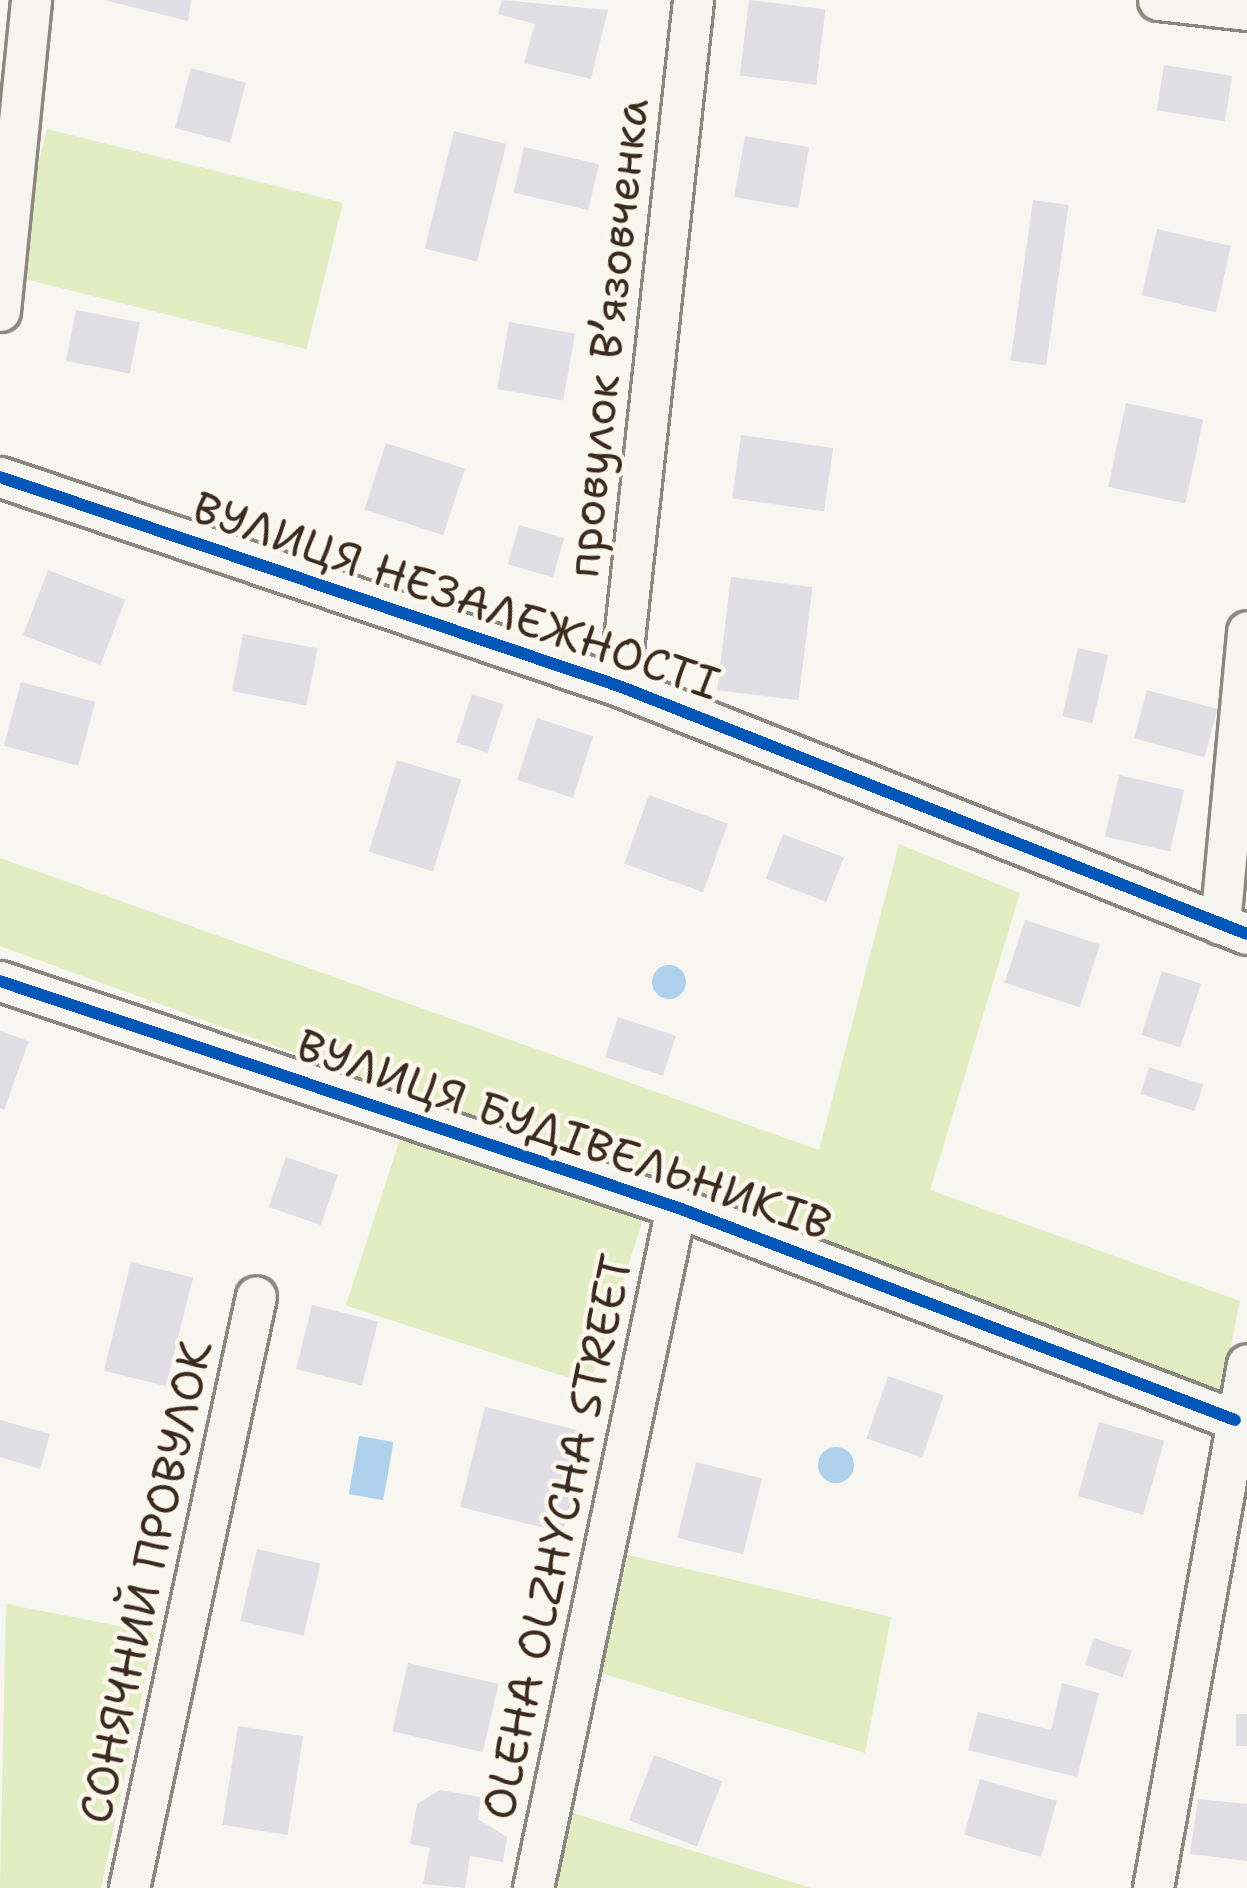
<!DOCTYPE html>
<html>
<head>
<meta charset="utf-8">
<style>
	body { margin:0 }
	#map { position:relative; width:1247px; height:1888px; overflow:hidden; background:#f8f6f0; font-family:"Shantell Sans",sans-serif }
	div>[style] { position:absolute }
	.green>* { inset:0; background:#e2edc1; transform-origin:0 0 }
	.water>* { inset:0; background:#aed2ec; transform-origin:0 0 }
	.round { border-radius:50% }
	.building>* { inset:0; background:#e1dfe6; transform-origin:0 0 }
	.roads { filter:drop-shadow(3px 0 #8b8781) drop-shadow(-3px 0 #8b8781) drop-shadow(0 3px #8b8781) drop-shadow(0 -3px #8b8781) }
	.minor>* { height:39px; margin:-19.5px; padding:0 19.5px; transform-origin:19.5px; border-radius:19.5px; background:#f6f5f1 }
	.cycleway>* { height:12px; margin:-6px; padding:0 6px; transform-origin:6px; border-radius:6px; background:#0057b8 }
	span { translate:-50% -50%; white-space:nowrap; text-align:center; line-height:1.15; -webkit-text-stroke:9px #fbf7ec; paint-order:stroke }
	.street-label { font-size:45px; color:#3b2a1e }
</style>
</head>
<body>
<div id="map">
	<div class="green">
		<i style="left:47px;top:129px;width:305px;height:151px;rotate:14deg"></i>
		<i style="clip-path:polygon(899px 844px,1020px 893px,930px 1190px,1240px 1301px,1222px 1390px,0 946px,0 858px,819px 1150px)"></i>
		<i style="left:400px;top:1139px;width:256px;height:175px;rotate:18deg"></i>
		<i style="clip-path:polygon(628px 1555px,891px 1617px,865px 1753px,601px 1673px)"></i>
		<i style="clip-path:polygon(6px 1604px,155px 1633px,101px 1888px,0 1888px)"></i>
		<i style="clip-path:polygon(570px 1812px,811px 1888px,553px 1888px)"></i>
	</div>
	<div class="water">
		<i class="round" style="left:652px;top:965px;width:34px;height:34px"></i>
		<i style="left:359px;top:1436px;width:35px;height:59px;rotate:10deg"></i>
		<i class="round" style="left:818px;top:1447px;width:36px;height:36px"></i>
	</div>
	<div class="building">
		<i style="clip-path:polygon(104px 0,191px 0,188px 21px)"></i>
		<i style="clip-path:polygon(502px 0,608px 10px,591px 79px,524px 63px,535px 24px,498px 14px)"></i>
		<i style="left:749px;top:0;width:77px;height:76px;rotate:7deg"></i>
		<i style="left:1164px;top:65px;width:69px;height:46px;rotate:9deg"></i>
		<i style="left:191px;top:68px;width:57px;height:62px;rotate:15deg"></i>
		<i style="left:454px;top:131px;width:54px;height:121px;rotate:14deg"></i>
		<i style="left:745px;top:136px;width:65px;height:62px;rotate:10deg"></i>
		<i style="left:524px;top:147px;width:77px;height:47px;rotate:13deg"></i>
		<i style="left:1033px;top:200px;width:36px;height:162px;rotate:8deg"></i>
		<i style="left:1157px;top:229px;width:76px;height:68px;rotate:13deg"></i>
		<i style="left:76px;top:310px;width:65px;height:52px;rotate:11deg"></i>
		<i style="left:509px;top:322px;width:67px;height:68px;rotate:10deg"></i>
		<i style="left:1126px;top:403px;width:79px;height:86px;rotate:12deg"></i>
		<i style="left:741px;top:435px;width:93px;height:64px;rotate:8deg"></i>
		<i style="left:386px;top:443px;width:83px;height:70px;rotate:18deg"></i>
		<i style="left:519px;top:525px;width:47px;height:41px;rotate:16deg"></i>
		<i style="left:48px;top:570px;width:83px;height:70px;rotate:21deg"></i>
		<i style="left:731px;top:577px;width:82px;height:114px;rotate:7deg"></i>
		<i style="left:243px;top:634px;width:76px;height:58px;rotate:11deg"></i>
		<i style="left:1078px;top:648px;width:31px;height:70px;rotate:13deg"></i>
		<i style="left:21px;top:682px;width:77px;height:66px;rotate:15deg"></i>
		<i style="left:1147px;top:690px;width:73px;height:50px;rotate:15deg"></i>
		<i style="left:472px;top:694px;width:33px;height:51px;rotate:18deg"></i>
		<i style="left:537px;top:718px;width:59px;height:65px;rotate:18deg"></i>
		<i style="left:397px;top:760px;width:67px;height:96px;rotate:17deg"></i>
		<i style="left:1119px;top:775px;width:67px;height:63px;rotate:13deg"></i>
		<i style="left:649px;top:795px;width:84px;height:73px;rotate:20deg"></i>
		<i style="left:783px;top:834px;width:65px;height:48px;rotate:21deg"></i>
		<i style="left:1025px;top:920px;width:79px;height:66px;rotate:18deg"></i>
		<i style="left:1162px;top:971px;width:41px;height:67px;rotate:18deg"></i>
		<i style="left:618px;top:1017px;width:61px;height:42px;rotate:18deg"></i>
		<i style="clip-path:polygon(0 1031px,29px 1041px,4px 1110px,0 1108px)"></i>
		<i style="left:1149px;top:1067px;width:57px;height:28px;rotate:18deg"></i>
		<i style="left:286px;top:1157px;width:55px;height:53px;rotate:19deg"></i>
		<i style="left:131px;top:1262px;width:64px;height:112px;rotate:14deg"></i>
		<i style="left:312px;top:1305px;width:68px;height:66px;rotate:14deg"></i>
		<i style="left:888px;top:1376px;width:59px;height:66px;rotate:19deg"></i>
		<i style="left:485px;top:1407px;width:106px;height:103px;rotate:14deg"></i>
		<i style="clip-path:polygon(0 1420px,50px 1434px,40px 1469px,0 1457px)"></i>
		<i style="left:1099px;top:1422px;width:68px;height:77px;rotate:16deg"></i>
		<i style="left:696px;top:1462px;width:68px;height:78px;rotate:14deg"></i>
		<i style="left:257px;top:1549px;width:65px;height:74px;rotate:13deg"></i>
		<i style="left:1094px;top:1638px;width:40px;height:28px;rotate:19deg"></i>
		<i style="left:408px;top:1663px;width:93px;height:70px;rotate:13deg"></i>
		<i style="clip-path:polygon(1062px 1683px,1099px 1693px,1077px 1777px,968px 1750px,978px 1712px,1051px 1730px)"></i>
		<i style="left:1247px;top:1714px;width:32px;height:11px;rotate:90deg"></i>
		<i style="left:238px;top:1726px;width:66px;height:100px;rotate:9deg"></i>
		<i style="left:654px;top:1755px;width:73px;height:70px;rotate:21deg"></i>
		<i style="left:980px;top:1779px;width:80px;height:58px;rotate:16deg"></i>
		<i style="clip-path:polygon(440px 1790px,481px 1797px,478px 1819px,507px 1837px,503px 1862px,470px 1856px,465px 1888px,423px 1884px,430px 1848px,410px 1844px,417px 1804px)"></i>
		<i style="clip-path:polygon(1198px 1799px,1247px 1804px,1247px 1861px,1190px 1854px)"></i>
	</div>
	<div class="roads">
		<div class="minor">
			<i style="left:1158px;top:0;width:90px;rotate:6.4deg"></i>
			<i style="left:0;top:311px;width:313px;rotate:-84.3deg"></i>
			<i style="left:0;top:477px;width:653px;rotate:18.66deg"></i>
			<i style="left:619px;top:686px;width:675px;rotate:21.55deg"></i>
			<i style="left:619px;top:686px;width:690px;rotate:-83.84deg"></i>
			<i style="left:1220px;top:924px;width:294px;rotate:-84.7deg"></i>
			<i style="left:0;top:981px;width:713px;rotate:18.49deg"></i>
			<i style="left:676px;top:1207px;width:598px;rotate:20.86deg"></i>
			<i style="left:129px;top:1888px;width:605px;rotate:-77.89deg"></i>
			<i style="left:533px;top:1888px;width:696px;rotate:-78.14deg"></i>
			<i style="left:1153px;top:1888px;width:532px;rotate:-79.83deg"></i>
		</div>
	</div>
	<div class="cycleway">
		<i style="left:0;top:477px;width:653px;rotate:18.66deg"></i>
		<i style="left:619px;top:686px;width:675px;rotate:21.55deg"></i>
		<i style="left:0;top:981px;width:713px;rotate:18.49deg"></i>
		<i style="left:676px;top:1207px;width:598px;rotate:20.86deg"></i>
	</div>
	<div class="street-label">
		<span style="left:608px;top:338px;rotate:-84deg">провулок Вʼязовченка</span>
		<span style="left:456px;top:596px;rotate:19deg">ВУЛИЦЯ НЕЗАЛЕЖНОСТІ</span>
		<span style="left:564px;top:1135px;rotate:19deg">ВУЛИЦЯ БУДІВЕЛЬНИКІВ</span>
		<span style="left:558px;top:1537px;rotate:-78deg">OLEHA OLZHYCHA STREET</span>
		<span style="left:146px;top:1582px;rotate:-78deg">СОНЯЧНИЙ ПРОВУЛОК</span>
	</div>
</div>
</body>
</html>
